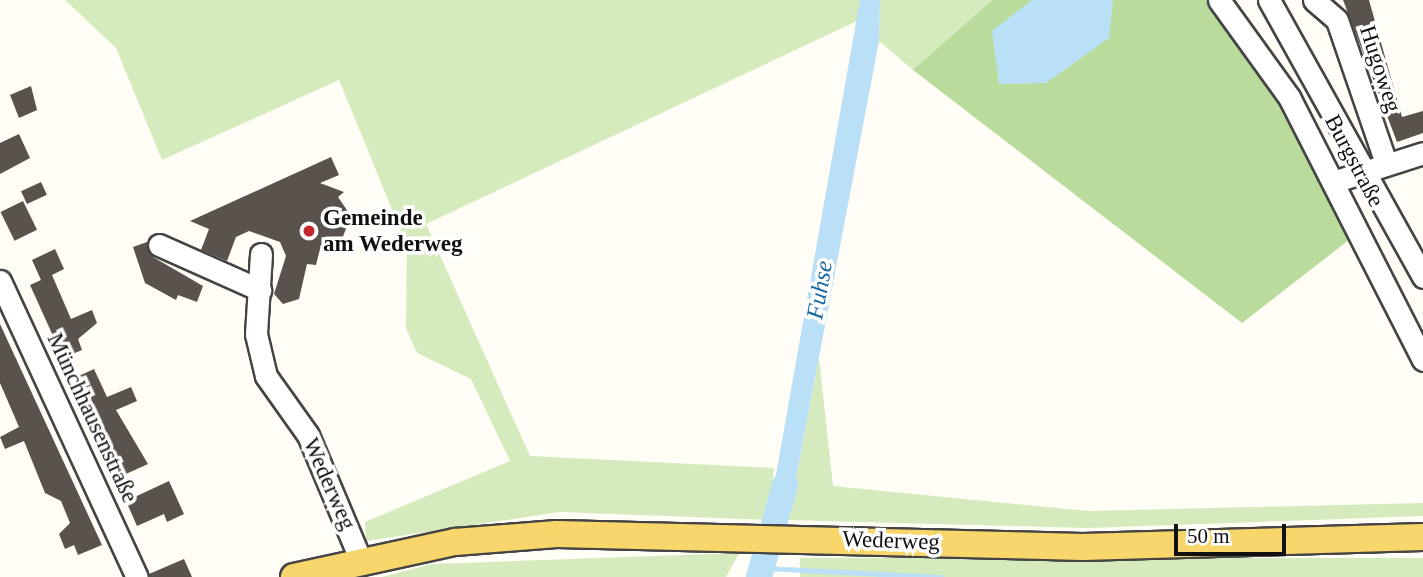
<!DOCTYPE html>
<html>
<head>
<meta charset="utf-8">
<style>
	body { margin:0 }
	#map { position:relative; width:1423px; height:577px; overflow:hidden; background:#fffdf5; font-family:"Times New Roman",serif }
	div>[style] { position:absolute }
	.green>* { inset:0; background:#d5ebbd; transform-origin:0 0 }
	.forest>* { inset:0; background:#b9dc9c }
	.water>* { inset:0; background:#b9e0f7 }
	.stream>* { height:4.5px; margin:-2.25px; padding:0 2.25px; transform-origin:2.25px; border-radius:2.25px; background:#b9e0f7 }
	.river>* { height:26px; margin:-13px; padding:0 13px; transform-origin:13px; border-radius:13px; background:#b9e0f7 }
	.building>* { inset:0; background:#5a524d; transform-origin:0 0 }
	.roads { filter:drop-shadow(2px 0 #444) drop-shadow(-2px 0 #444) drop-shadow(0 2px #444) drop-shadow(0 -2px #444) }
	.minor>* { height:21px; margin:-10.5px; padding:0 10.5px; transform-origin:10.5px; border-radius:10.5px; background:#fff }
	.major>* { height:26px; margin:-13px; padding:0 13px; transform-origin:13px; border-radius:13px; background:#f9d66b }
	.dots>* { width:19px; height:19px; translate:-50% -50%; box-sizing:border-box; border:4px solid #fff; border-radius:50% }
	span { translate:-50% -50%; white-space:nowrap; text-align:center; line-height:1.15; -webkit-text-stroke:7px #fff; paint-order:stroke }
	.street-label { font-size:23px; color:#111 }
	.poi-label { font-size:23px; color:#111; font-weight:700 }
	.left { translate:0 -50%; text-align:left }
	.water-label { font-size:24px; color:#1768a6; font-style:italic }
	.scale { position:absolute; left:1174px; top:524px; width:112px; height:32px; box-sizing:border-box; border:4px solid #111; border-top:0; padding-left:9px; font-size:21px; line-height:24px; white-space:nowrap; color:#111; -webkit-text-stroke:5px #fff; paint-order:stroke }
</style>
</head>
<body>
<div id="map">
	<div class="green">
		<i style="clip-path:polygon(65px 0,860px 0,857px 21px,426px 224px,530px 456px,774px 468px,768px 520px,560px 512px,366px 541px,365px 522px,510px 461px,471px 379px,417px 353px,406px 328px,407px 246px,339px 80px,162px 160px,116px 48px)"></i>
		<i style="clip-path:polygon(880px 0,992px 0,913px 70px,879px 41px)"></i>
		<i style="clip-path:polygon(819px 358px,833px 486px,1088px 511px,1423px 503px,1423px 516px,1087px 528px,788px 520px)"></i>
		<i style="clip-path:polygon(739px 553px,726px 577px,382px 577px,432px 564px)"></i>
		<i style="left:800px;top:558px;width:623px;height:21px"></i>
	</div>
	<div class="forest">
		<i style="clip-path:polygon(992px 0,1206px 0,1280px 102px,1354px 236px,1242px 323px,913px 70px)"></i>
	</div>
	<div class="water">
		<i style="clip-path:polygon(860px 0,880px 0,879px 41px,788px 520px,768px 520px)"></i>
		<i style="clip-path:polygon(1032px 0,1113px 0,1109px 38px,1046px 83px,999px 84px,992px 31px)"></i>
	</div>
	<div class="stream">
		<i style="left:764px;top:568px;width:177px;rotate:2.9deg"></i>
	</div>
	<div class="river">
		<i style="left:759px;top:577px;width:96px;rotate:-74.2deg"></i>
	</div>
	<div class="building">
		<i style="clip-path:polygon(1343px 0,1369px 0,1402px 117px,1423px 111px,1423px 133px,1397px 142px)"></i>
		<i style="clip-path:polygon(31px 86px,37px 110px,19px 118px,10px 95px)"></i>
		<i style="clip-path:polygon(19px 134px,30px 158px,0 174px,0 143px)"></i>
		<i style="clip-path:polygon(331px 157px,339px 175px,320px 183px,344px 192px,338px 197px,351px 216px,342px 239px,320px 249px,316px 265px,307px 264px,299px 299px,283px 304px,274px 294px,286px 256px,280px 242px,249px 231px,236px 237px,227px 261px,201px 250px,209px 229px,190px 221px)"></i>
		<i style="left:41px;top:182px;width:14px;height:22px;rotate:65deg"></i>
		<i style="left:23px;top:201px;width:32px;height:25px;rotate:64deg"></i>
		<i style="clip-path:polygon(147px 242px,153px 257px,203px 286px,197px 302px,178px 295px,176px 300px,145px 283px,133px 247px)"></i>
		<i style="clip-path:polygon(55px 249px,64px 269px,52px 275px,71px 319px,92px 310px,97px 323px,78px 339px,82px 350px,63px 358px,30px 285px,41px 280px,32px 260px)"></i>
		<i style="clip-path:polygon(0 324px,102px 545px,78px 555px,74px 545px,65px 549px,59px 534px,70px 523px,61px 501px,45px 493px,24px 441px,5px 449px,0 437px,19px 427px,0 383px)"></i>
		<i style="clip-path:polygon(94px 369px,107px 397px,131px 387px,137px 401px,116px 410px,148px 464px,117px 478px,72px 379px)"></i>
		<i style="clip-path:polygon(169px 481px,184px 514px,167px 522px,164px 514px,137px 526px,126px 501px)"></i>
		<i style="clip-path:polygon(184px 559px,192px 577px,150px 577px,149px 574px)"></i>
	</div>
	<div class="roads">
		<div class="minor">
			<i style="left:1219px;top:0;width:120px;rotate:54.2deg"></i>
			<i style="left:1289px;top:97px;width:295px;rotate:63deg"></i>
			<i style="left:1269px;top:0;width:317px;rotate:60.9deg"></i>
			<i style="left:1314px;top:0;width:30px;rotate:41deg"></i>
			<i style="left:1337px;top:20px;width:151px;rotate:71.1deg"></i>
			<i style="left:1336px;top:181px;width:91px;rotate:-17.8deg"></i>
			<i style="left:159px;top:245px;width:111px;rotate:24deg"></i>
			<i style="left:261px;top:254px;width:80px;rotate:93.6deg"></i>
			<i style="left:256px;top:334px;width:43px;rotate:76.6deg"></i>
			<i style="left:266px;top:376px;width:72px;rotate:54.6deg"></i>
			<i style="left:308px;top:435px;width:134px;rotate:67.2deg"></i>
			<i style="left:0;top:281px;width:326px;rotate:65.2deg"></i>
		</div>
		<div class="major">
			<i style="left:294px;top:577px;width:165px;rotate:-12.3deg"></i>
			<i style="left:455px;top:542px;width:102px;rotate:-4.5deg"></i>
			<i style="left:557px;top:534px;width:526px;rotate:1.42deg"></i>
			<i style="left:1083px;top:547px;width:340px;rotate:-1.7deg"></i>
		</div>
	</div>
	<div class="dots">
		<i style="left:309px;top:231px;background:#c4262e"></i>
	</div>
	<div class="street-label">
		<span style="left:1380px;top:69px;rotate:72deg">Hugoweg</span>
		<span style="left:1354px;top:161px;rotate:62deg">Burgstraße</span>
		<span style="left:92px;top:418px;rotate:65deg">Münchhausenstraße</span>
		<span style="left:329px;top:484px;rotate:66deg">Wederweg</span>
		<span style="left:891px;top:541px;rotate:2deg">Wederweg</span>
	</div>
	<div class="poi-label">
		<span class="left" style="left:323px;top:231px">Gemeinde<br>am Wederweg</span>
	</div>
	<div class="water-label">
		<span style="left:820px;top:290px;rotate:-80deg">Fuhse</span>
	</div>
	<div class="scale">50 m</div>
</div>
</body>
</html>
